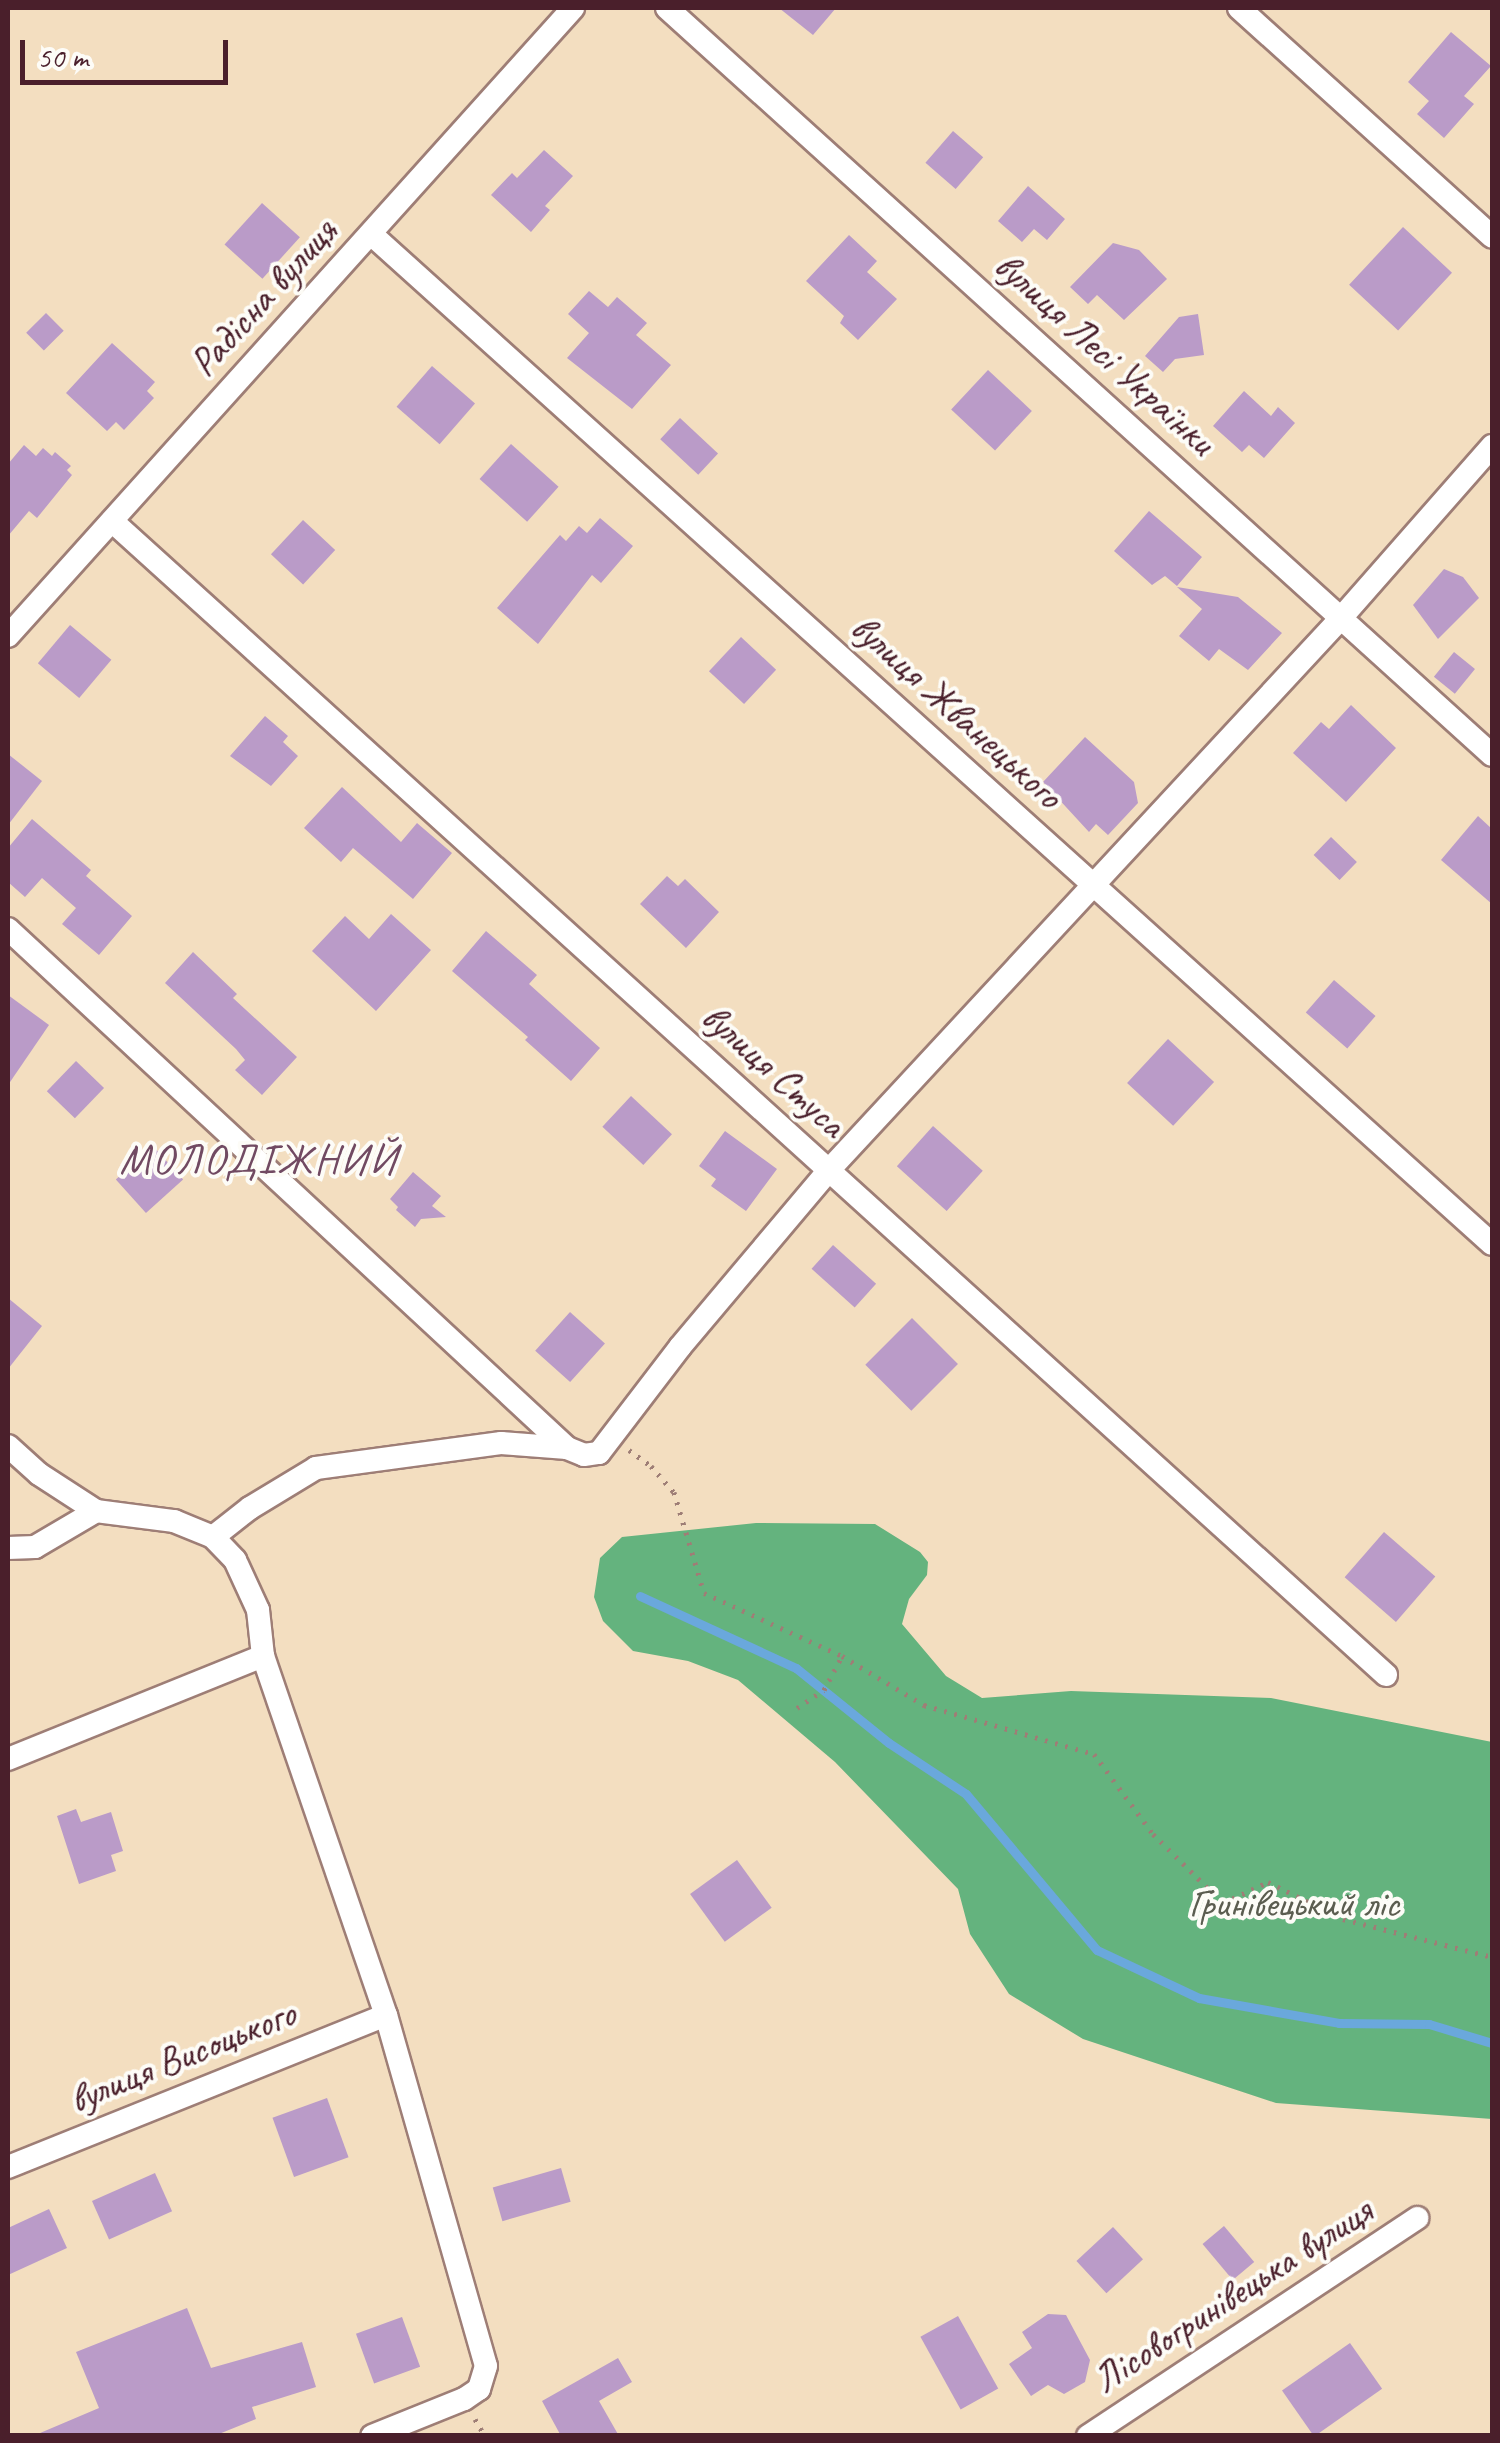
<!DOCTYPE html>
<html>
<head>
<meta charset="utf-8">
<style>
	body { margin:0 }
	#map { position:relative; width:1500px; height:2443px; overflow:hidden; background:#f3dec0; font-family:Caveat,sans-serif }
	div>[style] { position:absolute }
	.forest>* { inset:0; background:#64b37e }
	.stream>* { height:9px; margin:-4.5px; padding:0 4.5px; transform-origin:4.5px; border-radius:4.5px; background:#6aa8dc }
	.building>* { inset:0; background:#ba9bc8; transform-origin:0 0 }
	.path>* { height:5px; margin-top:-2.5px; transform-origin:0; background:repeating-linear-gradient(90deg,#9e7e76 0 2.5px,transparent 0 10.5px) }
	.roads { filter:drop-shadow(2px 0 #9e7e76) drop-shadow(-2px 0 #9e7e76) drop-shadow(0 2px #9e7e76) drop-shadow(0 -2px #9e7e76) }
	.minor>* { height:22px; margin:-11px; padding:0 11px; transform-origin:11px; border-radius:11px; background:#fff }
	span { translate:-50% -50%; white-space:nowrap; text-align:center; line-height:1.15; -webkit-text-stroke:8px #fdfcf7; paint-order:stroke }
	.street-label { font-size:40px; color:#4a1f2b }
	.park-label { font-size:40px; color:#5b5d50 }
	.neighbourhood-label { font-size:42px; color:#714a62; letter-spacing:2.5px }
	.frame { position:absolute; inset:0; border:10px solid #4a1f2b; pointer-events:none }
	.scale { position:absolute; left:20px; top:40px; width:208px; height:45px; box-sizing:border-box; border:5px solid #4a1f2b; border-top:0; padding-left:12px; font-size:30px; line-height:35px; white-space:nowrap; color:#4a1f2b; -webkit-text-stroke:8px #fdfcf7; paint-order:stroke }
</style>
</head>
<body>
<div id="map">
	<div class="forest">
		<i style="clip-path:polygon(756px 1523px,875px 1524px,920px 1552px,928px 1562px,927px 1575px,909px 1599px,902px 1624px,946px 1676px,982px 1698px,1071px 1691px,1271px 1698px,1492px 1742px,1492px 2119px,1276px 2103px,1083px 2039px,1009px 1994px,970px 1934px,958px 1889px,835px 1762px,738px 1680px,688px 1661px,633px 1651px,603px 1621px,594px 1597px,600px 1558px,622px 1537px)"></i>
	</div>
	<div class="stream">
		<i style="left:640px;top:1596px;width:172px;rotate:24.8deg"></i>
		<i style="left:796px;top:1668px;width:119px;rotate:38.9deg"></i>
		<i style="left:889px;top:1743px;width:92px;rotate:33.5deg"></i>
		<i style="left:966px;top:1794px;width:204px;rotate:50deg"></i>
		<i style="left:1097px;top:1950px;width:113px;rotate:25.2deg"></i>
		<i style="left:1199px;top:1998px;width:142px;rotate:10.1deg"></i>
		<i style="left:1339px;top:2023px;width:90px;rotate:0.6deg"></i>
		<i style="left:1429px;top:2024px;width:66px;rotate:16.8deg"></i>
	</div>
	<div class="building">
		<i style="clip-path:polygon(779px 8px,836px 8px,813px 35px)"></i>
		<i style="clip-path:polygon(1451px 32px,1491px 66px,1464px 96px,1474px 104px,1444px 138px,1417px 114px,1429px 101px,1408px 82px)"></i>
		<i style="left:953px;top:131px;width:40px;height:42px;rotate:41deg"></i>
		<i style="clip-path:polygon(544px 150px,573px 176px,545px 206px,550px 210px,531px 232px,491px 195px,512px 173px,517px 178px)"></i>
		<i style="clip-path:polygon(1028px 186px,1065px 219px,1047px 240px,1034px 229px,1022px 242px,998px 221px)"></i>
		<i style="left:262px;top:203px;width:51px;height:56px;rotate:42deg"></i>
		<i style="left:1403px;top:227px;width:67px;height:79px;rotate:43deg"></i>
		<i style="clip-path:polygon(849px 235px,877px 261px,867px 272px,897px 299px,858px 340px,840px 323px,844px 316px,806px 281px)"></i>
		<i style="clip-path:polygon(1113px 243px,1139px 250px,1167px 279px,1124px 320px,1097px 295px,1088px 304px,1070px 287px)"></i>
		<i style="clip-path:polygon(589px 291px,608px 307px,617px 297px,647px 323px,636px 335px,671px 365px,632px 409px,567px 358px,589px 333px,568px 314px)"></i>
		<i style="left:46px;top:313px;width:25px;height:28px;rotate:45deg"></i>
		<i style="clip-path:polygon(1198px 314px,1204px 355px,1175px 359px,1163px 372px,1145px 356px,1179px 317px)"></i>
		<i style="clip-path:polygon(112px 343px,155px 382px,147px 391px,154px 398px,124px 430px,116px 422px,107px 431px,66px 393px)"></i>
		<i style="left:432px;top:366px;width:57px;height:54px;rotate:41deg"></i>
		<i style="left:988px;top:370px;width:60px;height:54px;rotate:43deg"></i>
		<i style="clip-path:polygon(1244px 391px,1271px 416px,1278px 407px,1295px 423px,1264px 458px,1249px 445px,1242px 452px,1213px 426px)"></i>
		<i style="left:680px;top:418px;width:52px;height:29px;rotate:43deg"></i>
		<i style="left:511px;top:444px;width:64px;height:47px;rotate:42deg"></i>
		<i style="clip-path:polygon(24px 445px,36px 456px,43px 448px,52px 456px,55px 452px,71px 466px,67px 470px,72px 475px,37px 518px,29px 511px,8px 536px,8px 464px)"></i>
		<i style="clip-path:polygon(1149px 511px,1202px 557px,1177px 586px,1165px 576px,1152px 585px,1114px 551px)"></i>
		<i style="clip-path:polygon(600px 518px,633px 546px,601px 583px,592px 575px,538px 644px,497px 608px,560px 535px,566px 541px,579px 526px,587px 533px)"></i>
		<i style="left:303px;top:520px;width:44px;height:47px;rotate:43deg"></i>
		<i style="clip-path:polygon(1444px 569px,1463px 577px,1479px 598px,1438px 639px,1413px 605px)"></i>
		<i style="clip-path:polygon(1177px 587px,1238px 597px,1282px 633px,1248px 670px,1219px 649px,1209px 661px,1179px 636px,1202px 609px)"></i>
		<i style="left:70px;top:625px;width:54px;height:50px;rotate:40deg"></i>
		<i style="left:741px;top:637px;width:48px;height:47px;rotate:43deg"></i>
		<i style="left:1454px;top:652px;width:27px;height:32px;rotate:39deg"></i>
		<i style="clip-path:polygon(1351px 705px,1396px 748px,1346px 802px,1293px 753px,1321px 722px,1329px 729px)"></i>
		<i style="clip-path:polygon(265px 716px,288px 736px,283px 742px,298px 756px,271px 786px,230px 756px)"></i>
		<i style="clip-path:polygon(1085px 737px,1134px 782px,1138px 803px,1108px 835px,1096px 824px,1089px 832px,1043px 782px)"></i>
		<i style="clip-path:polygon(8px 754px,42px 781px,8px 825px)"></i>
		<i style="clip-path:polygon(342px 787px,401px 842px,417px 823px,452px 853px,413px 899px,353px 848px,341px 862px,304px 828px)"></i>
		<i style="clip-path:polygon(1478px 816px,1492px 829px,1492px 904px,1441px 860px)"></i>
		<i style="clip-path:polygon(32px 819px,91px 870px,86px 876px,132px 916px,99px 955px,62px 924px,76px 908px,42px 878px,25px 897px,8px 882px,8px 848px)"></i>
		<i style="left:1331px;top:837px;width:36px;height:25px;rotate:44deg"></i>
		<i style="clip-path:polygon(667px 876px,678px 886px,685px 879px,719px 912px,686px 948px,640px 904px)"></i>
		<i style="clip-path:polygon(391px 914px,431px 950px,376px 1011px,312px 951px,345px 916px,369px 939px)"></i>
		<i style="clip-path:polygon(486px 931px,537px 975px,529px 984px,600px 1048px,571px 1081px,525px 1040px,528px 1037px,452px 971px)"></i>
		<i style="clip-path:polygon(193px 952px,237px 994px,233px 998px,297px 1057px,262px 1095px,235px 1070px,245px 1060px,236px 1049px,165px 983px)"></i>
		<i style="left:1334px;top:980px;width:55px;height:43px;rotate:41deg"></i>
		<i style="clip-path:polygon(8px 995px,49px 1025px,8px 1085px)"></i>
		<i style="left:1168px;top:1039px;width:63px;height:60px;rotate:43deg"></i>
		<i style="left:76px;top:1061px;width:39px;height:42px;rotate:44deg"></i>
		<i style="left:631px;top:1096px;width:56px;height:42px;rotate:43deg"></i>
		<i style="left:933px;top:1126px;width:67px;height:54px;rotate:42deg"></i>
		<i style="clip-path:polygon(725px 1131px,777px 1169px,746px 1211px,711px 1186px,716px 1179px,699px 1166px)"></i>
		<i style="left:153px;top:1146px;width:45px;height:50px;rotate:48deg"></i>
		<i style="clip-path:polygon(413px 1172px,441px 1196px,432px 1206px,446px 1217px,421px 1219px,415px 1227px,396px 1210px,398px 1207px,390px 1199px)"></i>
		<i style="left:833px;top:1245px;width:58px;height:32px;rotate:42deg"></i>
		<i style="clip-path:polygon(8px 1298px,42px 1326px,8px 1369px)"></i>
		<i style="left:570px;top:1312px;width:47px;height:52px;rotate:42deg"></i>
		<i style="left:912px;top:1318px;width:65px;height:66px;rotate:45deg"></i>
		<i style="left:1384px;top:1532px;width:68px;height:60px;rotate:41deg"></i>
		<i style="clip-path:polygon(76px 1809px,81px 1822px,111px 1812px,123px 1851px,111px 1855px,116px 1871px,79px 1884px,57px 1816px)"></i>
		<i style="left:737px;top:1860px;width:59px;height:58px;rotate:54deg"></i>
		<i style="left:327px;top:2098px;width:63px;height:58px;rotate:70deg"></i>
		<i style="left:561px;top:2168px;width:35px;height:71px;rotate:74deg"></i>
		<i style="left:155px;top:2173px;width:42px;height:69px;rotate:66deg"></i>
		<i style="clip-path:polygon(49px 2209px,67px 2248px,8px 2275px,8px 2228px)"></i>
		<i style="left:1224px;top:2226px;width:47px;height:28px;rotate:50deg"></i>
		<i style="left:1113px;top:2227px;width:44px;height:50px;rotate:47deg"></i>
		<i style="clip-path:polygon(187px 2308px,211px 2368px,302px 2342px,316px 2387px,252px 2407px,256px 2419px,214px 2436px,33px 2436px,99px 2408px,76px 2352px)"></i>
		<i style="clip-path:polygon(1048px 2314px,1066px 2315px,1090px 2360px,1085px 2382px,1064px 2394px,1048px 2385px,1031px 2396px,1009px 2364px,1032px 2348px,1022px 2332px)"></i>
		<i style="left:958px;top:2316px;width:83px;height:43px;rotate:61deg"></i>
		<i style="left:402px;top:2317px;width:53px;height:49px;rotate:70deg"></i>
		<i style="left:1350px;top:2343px;width:56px;height:83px;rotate:55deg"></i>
		<i style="clip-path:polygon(618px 2358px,632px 2382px,599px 2401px,619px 2436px,561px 2436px,542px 2401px)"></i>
	</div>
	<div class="path">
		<i style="left:629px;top:1450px;width:27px;rotate:36deg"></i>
		<i style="left:651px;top:1466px;width:35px;rotate:49deg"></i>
		<i style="left:674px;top:1492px;width:105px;rotate:73.5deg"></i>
		<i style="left:704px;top:1593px;width:152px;rotate:24.5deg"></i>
		<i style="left:842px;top:1656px;width:96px;rotate:30.9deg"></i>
		<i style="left:924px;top:1705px;width:177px;rotate:16.1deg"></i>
		<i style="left:1094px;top:1754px;width:99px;rotate:53.6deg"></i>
		<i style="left:1153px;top:1834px;width:98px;rotate:44.6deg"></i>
		<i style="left:1223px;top:1903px;width:50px;rotate:-25deg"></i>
		<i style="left:1268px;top:1882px;width:84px;rotate:26.3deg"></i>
		<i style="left:1343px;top:1919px;width:154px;rotate:14.3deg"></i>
		<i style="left:797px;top:1708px;width:32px;rotate:-34deg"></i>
		<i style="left:824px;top:1690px;width:38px;rotate:-62deg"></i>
		<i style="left:475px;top:2419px;width:20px;rotate:60deg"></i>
	</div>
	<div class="roads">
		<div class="minor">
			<i style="left:667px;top:8px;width:1113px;rotate:42.16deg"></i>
			<i style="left:1239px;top:8px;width:341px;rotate:42.1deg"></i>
			<i style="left:371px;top:234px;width:1509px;rotate:42.02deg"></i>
			<i style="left:112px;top:521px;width:1719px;rotate:42.17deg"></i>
			<i style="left:8px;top:636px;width:845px;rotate:-48.02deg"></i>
			<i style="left:8px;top:929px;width:763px;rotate:42.87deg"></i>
			<i style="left:567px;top:1448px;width:18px;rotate:22deg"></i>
			<i style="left:584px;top:1455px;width:15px;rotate:-8deg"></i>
			<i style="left:599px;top:1453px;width:133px;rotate:-52.6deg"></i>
			<i style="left:680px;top:1347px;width:231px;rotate:-49.9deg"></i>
			<i style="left:829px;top:1170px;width:753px;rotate:-47.15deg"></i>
			<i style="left:1341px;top:618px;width:229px;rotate:-48.7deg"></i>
			<i style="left:8px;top:1446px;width:42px;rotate:42.1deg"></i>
			<i style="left:39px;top:1474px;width:68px;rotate:33deg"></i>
			<i style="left:96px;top:1511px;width:79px;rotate:7.3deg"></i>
			<i style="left:174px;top:1521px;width:42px;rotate:22.3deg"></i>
			<i style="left:213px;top:1537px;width:32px;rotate:46deg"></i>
			<i style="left:235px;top:1560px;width:55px;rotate:65.3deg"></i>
			<i style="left:258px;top:1610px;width:46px;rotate:83.8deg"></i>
			<i style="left:263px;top:1656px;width:379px;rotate:71.1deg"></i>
			<i style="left:386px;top:2015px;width:365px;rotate:74.1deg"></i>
			<i style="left:486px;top:2366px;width:24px;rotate:107deg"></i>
			<i style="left:479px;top:2389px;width:18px;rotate:146deg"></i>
			<i style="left:464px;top:2399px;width:99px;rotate:158.1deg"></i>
			<i style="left:213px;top:1537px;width:47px;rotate:-38.1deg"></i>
			<i style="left:250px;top:1508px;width:77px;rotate:-31.2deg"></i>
			<i style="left:316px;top:1468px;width:187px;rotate:-7.7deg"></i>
			<i style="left:501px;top:1443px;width:66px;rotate:4.3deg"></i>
			<i style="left:8px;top:1548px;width:27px;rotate:-2deg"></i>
			<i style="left:35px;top:1547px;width:71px;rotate:-30.5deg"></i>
			<i style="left:8px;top:1759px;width:275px;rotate:-22deg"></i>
			<i style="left:8px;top:2167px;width:407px;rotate:-21.9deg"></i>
			<i style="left:1088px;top:2436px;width:395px;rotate:-33.5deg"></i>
		</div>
	</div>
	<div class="street-label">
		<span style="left:263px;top:297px;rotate:-48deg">Радісна вулиця</span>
		<span style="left:1105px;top:353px;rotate:42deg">вулиця Лесі Українки</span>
		<span style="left:957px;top:711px;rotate:42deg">вулиця Жванецького</span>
		<span style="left:774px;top:1070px;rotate:42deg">вулиця Стуса</span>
		<span style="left:182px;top:2056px;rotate:-22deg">вулиця Висоцького</span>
		<span style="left:1232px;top:2295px;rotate:-33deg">Лісовогринівецька вулиця</span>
	</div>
	<div class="park-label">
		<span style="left:1294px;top:1903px">Гринівецький ліс</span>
	</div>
	<div class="neighbourhood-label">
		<span style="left:259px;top:1160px">МОЛОДІЖНИЙ</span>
	</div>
	<div class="frame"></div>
	<div class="scale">50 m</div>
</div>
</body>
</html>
